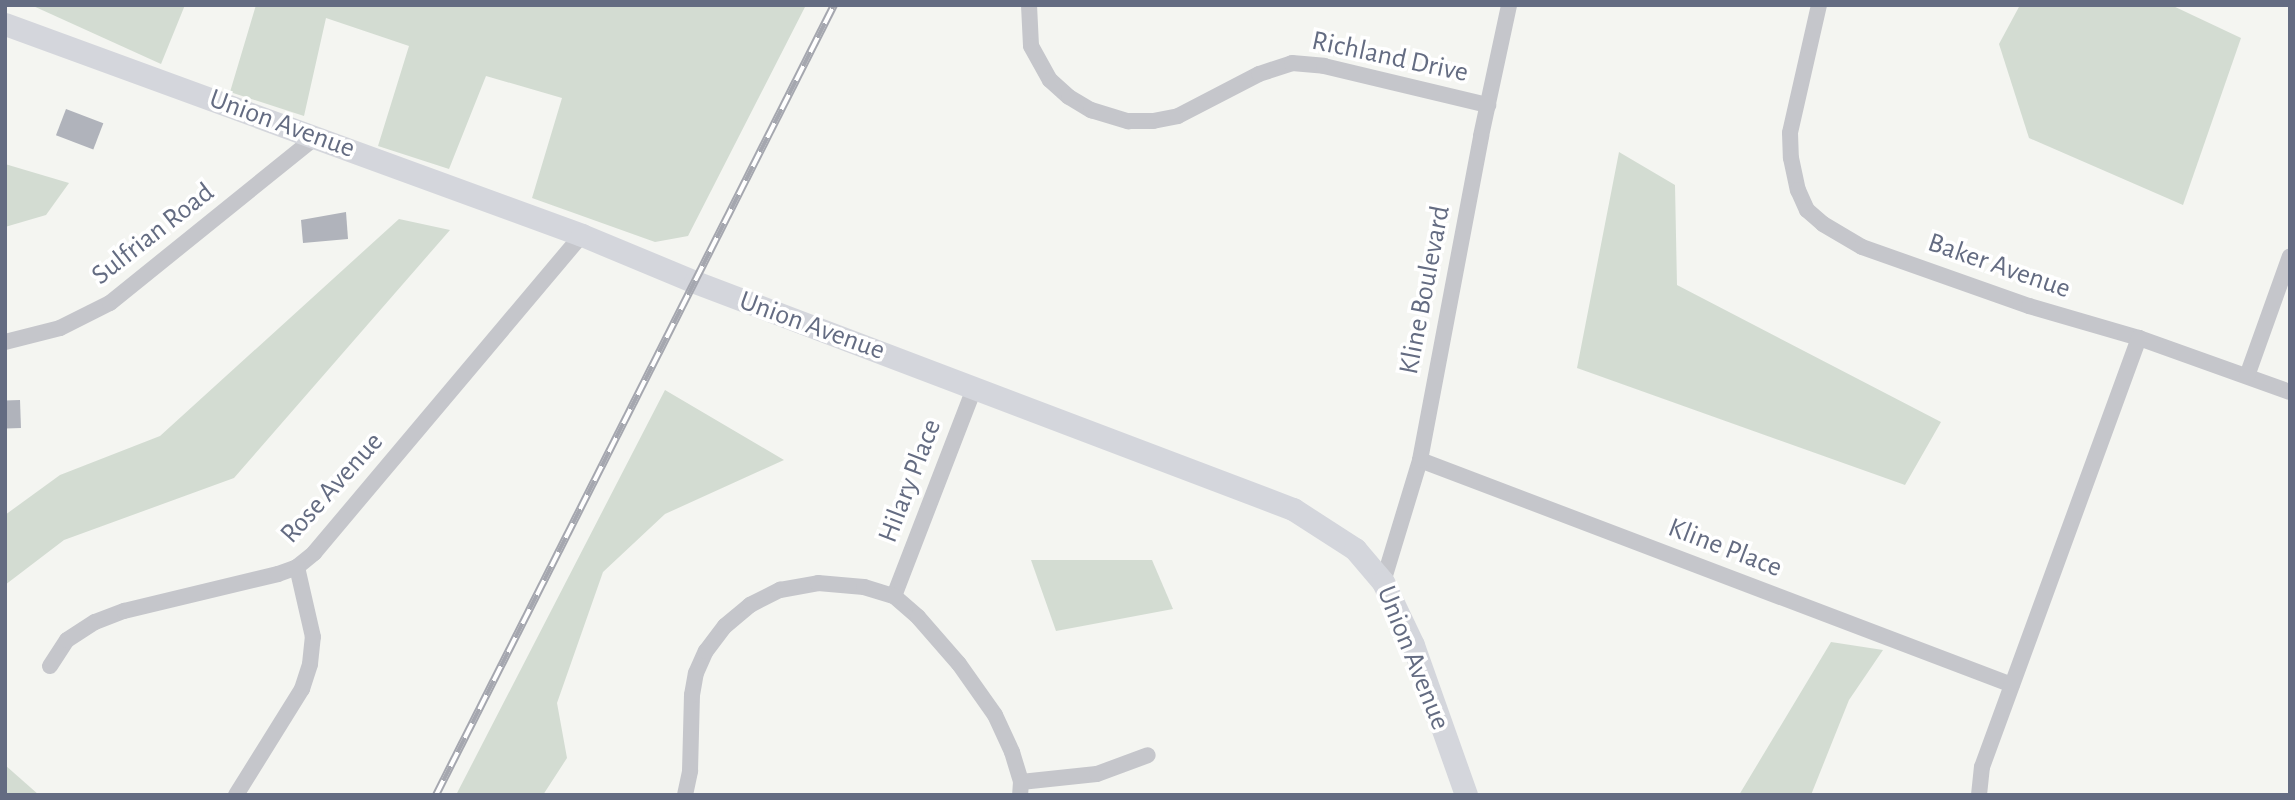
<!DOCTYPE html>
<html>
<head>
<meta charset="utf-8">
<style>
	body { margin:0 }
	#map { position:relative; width:2295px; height:800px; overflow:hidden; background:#f4f5f1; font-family:"Alegreya Sans",sans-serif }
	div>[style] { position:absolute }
	.green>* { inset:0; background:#d3dcd2 }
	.building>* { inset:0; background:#b0b3bb; transform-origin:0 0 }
	.minor>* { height:16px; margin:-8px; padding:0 8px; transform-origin:8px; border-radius:8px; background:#c5c6cb }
	.secondary>* { height:23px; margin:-11.5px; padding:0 11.5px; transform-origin:11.5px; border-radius:11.5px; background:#d4d6dc }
	.rail>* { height:8px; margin-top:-4px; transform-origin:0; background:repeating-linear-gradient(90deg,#fff 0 16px,#a5a7af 0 32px); box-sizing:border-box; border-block:2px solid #a5a7af }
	span { translate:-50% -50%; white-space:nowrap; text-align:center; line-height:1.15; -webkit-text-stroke:7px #fff; paint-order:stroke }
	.street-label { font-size:28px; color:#646c82 }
	.frame { position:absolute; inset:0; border:7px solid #646c82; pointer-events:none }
</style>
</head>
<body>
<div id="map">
	<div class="green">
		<i style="clip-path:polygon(31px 5px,185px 5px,161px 64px)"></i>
		<i style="clip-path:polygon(256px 5px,806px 5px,688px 236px,655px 242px,532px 198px,562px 98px,486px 76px,449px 169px,378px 146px,409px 46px,326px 18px,304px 116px,230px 92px)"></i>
		<i style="clip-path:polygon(2020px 5px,2171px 5px,2241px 38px,2183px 205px,2029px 138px,1999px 44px)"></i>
		<i style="clip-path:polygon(1619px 152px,1675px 185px,1677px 285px,1941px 422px,1905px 485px,1577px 368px)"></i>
		<i style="clip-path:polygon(5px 164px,69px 183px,46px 215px,5px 227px)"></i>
		<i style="clip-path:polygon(399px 219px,450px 230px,234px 478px,64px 540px,5px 585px,5px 515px,60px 475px,160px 436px)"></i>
		<i style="clip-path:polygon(665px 390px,784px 460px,665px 514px,603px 572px,557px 703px,567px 758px,543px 795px,456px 795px)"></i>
		<i style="clip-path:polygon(1031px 560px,1152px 560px,1173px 609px,1056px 631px)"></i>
		<i style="clip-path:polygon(1831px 642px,1883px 650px,1849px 700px,1811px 795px,1739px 795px)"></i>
		<i style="clip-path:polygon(5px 765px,39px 795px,5px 795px)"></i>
	</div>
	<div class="building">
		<i style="left:66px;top:109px;width:40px;height:28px;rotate:21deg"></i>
		<i style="clip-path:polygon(346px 212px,348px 239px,303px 243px,301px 220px)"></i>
		<i style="left:20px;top:400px;width:28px;height:15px;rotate:88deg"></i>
	</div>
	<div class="minor">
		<i style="left:1029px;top:5px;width:41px;rotate:87.2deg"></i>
		<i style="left:1031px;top:46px;width:39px;rotate:61deg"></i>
		<i style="left:1050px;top:80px;width:25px;rotate:42deg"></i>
		<i style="left:1069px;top:97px;width:26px;rotate:31deg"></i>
		<i style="left:1091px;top:110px;width:39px;rotate:17deg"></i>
		<i style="left:1128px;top:121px;width:25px"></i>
		<i style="left:1153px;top:121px;width:25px;rotate:-11deg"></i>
		<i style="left:1178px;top:116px;width:91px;rotate:-27.4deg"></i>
		<i style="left:1259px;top:74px;width:35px;rotate:-18deg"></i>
		<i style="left:1292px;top:63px;width:32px;rotate:5deg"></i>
		<i style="left:1324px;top:66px;width:169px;rotate:13.4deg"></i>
		<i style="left:1819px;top:5px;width:131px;rotate:102.8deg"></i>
		<i style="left:1790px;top:133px;width:25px;rotate:88deg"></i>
		<i style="left:1791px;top:158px;width:33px;rotate:78deg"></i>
		<i style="left:1798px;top:190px;width:22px;rotate:66deg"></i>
		<i style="left:1807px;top:210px;width:21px;rotate:41deg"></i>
		<i style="left:1823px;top:224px;width:45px;rotate:30.5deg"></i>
		<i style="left:1862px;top:247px;width:177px;rotate:19.5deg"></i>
		<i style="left:2029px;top:306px;width:115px;rotate:16.2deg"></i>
		<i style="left:2139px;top:338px;width:160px;rotate:19.7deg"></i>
		<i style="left:5px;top:342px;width:57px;rotate:-14.3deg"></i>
		<i style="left:60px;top:328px;width:56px;rotate:-26.6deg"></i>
		<i style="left:110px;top:303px;width:266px;rotate:-38.9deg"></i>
		<i style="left:2247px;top:376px;width:127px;rotate:-70.3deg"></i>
		<i style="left:1420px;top:460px;width:633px;rotate:20.81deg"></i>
		<i style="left:1383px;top:582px;width:127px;rotate:-73.1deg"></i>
		<i style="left:1420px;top:460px;width:330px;rotate:-79.3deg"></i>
		<i style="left:1481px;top:136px;width:134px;rotate:-77.9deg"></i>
		<i style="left:894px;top:596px;width:225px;rotate:-68.9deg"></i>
		<i style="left:50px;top:666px;width:31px;rotate:-57deg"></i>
		<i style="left:67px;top:640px;width:33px;rotate:-33deg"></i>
		<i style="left:95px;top:622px;width:31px;rotate:-21deg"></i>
		<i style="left:124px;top:611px;width:158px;rotate:-13.5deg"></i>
		<i style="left:278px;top:574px;width:20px;rotate:-20deg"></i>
		<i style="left:297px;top:567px;width:22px;rotate:-39deg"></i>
		<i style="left:314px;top:553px;width:416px;rotate:-49.9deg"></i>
		<i style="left:1021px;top:782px;width:76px;rotate:-6deg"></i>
		<i style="left:1097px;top:774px;width:54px;rotate:-20.4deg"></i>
		<i style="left:236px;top:795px;width:125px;rotate:-58.1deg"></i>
		<i style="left:302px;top:689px;width:26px;rotate:-72deg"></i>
		<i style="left:310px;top:664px;width:27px;rotate:-84deg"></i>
		<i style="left:313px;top:637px;width:72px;rotate:-102.9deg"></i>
		<i style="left:685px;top:795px;width:25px;rotate:-78deg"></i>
		<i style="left:690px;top:771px;width:76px;rotate:-88.5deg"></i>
		<i style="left:692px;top:695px;width:22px;rotate:-80deg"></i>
		<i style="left:696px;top:673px;width:24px;rotate:-66deg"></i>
		<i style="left:706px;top:651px;width:31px;rotate:-53deg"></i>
		<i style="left:725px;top:626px;width:33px;rotate:-40deg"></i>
		<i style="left:750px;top:605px;width:34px;rotate:-27deg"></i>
		<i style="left:780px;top:590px;width:39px;rotate:-10deg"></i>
		<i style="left:818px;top:583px;width:46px;rotate:5deg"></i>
		<i style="left:864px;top:587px;width:31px;rotate:17deg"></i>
		<i style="left:894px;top:596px;width:32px;rotate:41deg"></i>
		<i style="left:918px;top:617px;width:62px;rotate:48.9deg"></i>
		<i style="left:959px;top:664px;width:62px;rotate:54.8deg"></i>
		<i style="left:995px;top:715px;width:41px;rotate:65.3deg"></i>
		<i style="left:1012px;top:752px;width:31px;rotate:73deg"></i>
		<i style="left:1021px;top:782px;width:13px;rotate:94deg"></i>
		<i style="left:1979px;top:795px;width:28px;rotate:-84deg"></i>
		<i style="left:1982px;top:767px;width:457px;rotate:-69.9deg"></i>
	</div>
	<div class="secondary">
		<i style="left:5px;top:24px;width:614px;rotate:20.09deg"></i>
		<i style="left:582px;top:235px;width:122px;rotate:22.6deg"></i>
		<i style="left:695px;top:282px;width:640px;rotate:20.79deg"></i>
		<i style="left:1293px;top:509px;width:74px;rotate:32.8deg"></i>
		<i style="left:1355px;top:549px;width:43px;rotate:49.7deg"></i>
		<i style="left:1383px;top:582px;width:70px;rotate:64.5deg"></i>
		<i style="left:1413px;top:645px;width:159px;rotate:70.5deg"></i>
	</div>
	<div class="rail">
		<i style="left:436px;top:795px;width:885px;rotate:-63.26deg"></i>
	</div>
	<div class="street-label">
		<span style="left:1390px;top:57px;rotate:12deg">Richland Drive</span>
		<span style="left:282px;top:124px;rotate:20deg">Union Avenue</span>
		<span style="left:153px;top:234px;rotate:-38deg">Sulfrian Road</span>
		<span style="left:1999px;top:266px;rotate:19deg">Baker Avenue</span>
		<span style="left:1425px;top:290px;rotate:-79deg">Kline Boulevard</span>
		<span style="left:812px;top:326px;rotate:20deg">Union Avenue</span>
		<span style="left:910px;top:481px;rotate:-69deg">Hilary Place</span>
		<span style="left:332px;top:488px;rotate:-48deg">Rose Avenue</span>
		<span style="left:1725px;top:548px;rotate:21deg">Kline Place</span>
		<span style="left:1413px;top:658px;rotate:68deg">Union Avenue</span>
	</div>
	<div class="frame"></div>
</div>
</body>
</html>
